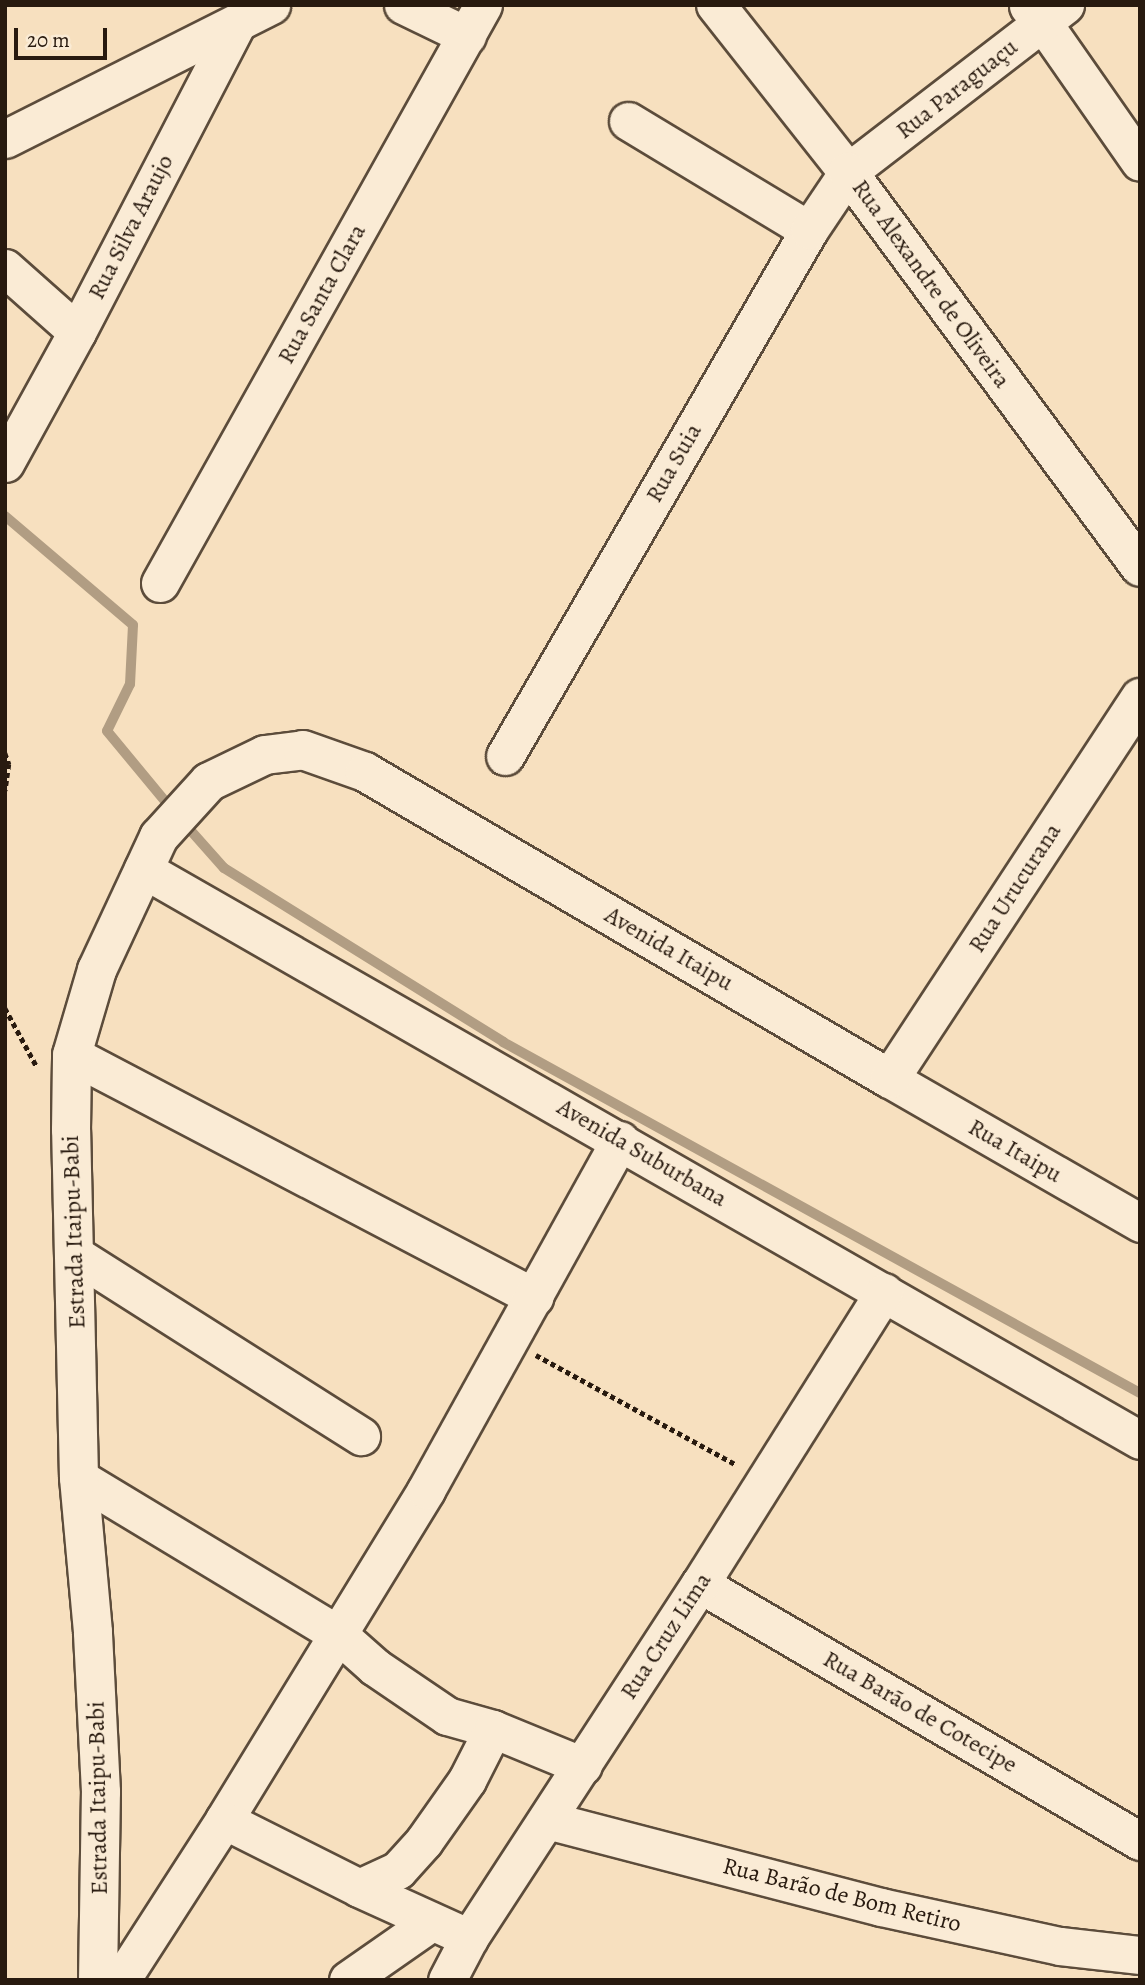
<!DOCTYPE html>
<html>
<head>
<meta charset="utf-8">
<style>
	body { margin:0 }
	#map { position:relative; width:1145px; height:1985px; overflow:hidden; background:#f7e0bf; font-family:Alegreya,serif }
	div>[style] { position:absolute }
	.stream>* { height:10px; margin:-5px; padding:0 5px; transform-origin:5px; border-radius:5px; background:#b19d83 }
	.path>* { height:4.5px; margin-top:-2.25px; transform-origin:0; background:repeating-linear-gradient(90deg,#281a0f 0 5px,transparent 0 8.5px) }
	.roads { filter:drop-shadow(2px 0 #5c4c3b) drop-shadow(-2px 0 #5c4c3b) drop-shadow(0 2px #5c4c3b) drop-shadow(0 -2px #5c4c3b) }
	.street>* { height:37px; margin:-18.5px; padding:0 18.5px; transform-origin:18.5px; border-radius:18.5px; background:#faebd5 }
	.secondary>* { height:38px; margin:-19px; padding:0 19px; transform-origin:19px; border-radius:19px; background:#faebd5 }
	span { translate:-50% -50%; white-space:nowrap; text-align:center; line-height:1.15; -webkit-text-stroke:5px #faebd5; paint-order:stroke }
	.street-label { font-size:24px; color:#281a0f }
	.frame { position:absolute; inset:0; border:7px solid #281a0f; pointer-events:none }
	.scale { position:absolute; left:14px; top:28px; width:93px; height:32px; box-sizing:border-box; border:4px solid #281a0f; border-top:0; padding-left:9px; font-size:21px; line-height:24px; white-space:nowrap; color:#281a0f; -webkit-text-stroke:5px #faebd5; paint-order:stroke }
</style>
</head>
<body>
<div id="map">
	<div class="stream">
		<i style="left:5px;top:516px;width:168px;rotate:40.4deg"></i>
		<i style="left:133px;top:625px;width:59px;rotate:92.9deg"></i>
		<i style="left:130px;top:684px;width:52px;rotate:116.1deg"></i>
		<i style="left:107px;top:731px;width:105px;rotate:50.4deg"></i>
		<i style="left:184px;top:823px;width:60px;rotate:48.4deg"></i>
		<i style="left:224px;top:868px;width:329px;rotate:31.9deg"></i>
		<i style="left:503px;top:1042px;width:727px;rotate:28.86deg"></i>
	</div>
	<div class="path">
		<i style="left:5px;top:753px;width:12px;rotate:70deg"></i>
		<i style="left:9px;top:764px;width:27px;rotate:98deg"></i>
		<i style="left:5px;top:1008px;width:65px;rotate:61.5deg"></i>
		<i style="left:536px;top:1355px;width:229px;rotate:28.7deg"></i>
	</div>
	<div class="roads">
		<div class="street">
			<i style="left:403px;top:5px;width:71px;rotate:25.8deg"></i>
			<i style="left:1028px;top:6px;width:23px;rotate:49deg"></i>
			<i style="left:1043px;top:23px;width:169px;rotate:55.1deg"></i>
			<i style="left:628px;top:121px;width:211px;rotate:31.1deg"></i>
			<i style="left:5px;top:139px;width:298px;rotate:-26.7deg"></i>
			<i style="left:5px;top:268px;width:96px;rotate:41.6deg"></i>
			<i style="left:5px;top:463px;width:149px;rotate:-61.2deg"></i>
			<i style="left:77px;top:332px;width:346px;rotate:-62.6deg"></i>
			<i style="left:160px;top:583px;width:662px;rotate:-60.8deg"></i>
			<i style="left:505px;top:756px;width:608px;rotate:-59.97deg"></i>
			<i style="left:809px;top:230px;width:70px;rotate:-56.1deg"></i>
			<i style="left:848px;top:172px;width:274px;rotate:-37.6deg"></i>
			<i style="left:143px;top:869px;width:1149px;rotate:29.8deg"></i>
			<i style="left:72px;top:1055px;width:522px;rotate:27.65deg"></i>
			<i style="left:890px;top:1079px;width:289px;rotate:29.9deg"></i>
			<i style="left:74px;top:1254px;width:340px;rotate:32.4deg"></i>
			<i style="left:79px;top:1478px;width:304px;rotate:31.1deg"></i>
			<i style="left:339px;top:1635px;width:48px;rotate:41.6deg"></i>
			<i style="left:375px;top:1667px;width:87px;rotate:34.2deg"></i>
			<i style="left:447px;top:1716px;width:48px;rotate:15.8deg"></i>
			<i style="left:700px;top:1584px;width:510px;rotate:30.29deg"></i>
			<i style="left:224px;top:1820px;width:387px;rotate:-58.5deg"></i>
			<i style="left:426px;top:1490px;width:400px;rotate:-61deg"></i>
			<i style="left:547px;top:1820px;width:345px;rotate:14.6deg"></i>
			<i style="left:881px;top:1907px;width:183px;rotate:12.3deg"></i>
			<i style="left:1060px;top:1946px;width:81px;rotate:6.4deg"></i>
			<i style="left:359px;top:1888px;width:121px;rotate:24.4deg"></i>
			<i style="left:121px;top:1980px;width:190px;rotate:-57.2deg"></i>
			<i style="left:224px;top:1820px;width:151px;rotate:26.7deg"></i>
			<i style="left:359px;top:1888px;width:43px;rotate:-24.8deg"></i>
			<i style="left:398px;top:1870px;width:39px;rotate:-48deg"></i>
			<i style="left:424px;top:1841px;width:75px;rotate:-54.8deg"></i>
			<i style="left:467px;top:1780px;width:57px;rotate:-63deg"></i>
			<i style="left:493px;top:1729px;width:97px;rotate:22.3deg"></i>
			<i style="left:348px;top:1980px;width:101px;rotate:-34.9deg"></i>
			<i style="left:447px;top:1980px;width:47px;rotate:-62.4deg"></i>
			<i style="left:469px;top:1938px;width:423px;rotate:-56.9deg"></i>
			<i style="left:700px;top:1584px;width:345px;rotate:-57.8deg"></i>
		</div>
		<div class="secondary">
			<i style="left:716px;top:5px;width:213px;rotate:51.7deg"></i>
			<i style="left:848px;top:172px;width:491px;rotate:53.5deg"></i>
			<i style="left:98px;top:1980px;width:188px;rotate:-89.1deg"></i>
			<i style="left:101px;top:1792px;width:160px;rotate:-92.9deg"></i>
			<i style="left:93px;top:1632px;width:155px;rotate:-95.2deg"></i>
			<i style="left:79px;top:1478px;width:348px;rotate:-91.3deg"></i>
			<i style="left:71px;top:1130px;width:75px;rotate:-89.2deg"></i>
			<i style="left:72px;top:1055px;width:89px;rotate:-73.6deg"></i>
			<i style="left:97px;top:970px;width:147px;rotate:-65deg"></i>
			<i style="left:159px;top:837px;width:74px;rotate:-47.7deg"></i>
			<i style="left:209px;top:782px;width:62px;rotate:-25.7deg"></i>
			<i style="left:265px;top:755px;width:38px;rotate:-7deg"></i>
			<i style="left:303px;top:750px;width:66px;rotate:19.5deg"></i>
			<i style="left:365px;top:772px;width:608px;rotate:30.32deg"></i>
			<i style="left:890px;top:1079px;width:456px;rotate:-56.7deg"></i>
		</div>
	</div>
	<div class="street-label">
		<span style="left:957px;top:89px;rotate:-38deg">Rua Paraguaçu</span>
		<span style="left:131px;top:227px;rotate:-63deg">Rua Silva Araujo</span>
		<span style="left:931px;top:284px;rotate:54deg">Rua Alexandre de Oliveira</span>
		<span style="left:322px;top:294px;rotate:-61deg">Rua Santa Clara</span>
		<span style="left:674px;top:463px;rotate:-60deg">Rua Suia</span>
		<span style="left:1015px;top:888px;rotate:-57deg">Rua Urucurana</span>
		<span style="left:669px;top:949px;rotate:30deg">Avenida Itaipu</span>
		<span style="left:1015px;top:1151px;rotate:30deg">Rua Itaipu</span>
		<span style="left:642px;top:1153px;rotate:30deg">Avenida Suburbana</span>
		<span style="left:74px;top:1232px;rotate:-92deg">Estrada Itaipu-Babi</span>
		<span style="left:666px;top:1636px;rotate:-57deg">Rua Cruz Lima</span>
		<span style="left:920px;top:1712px;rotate:30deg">Rua Barão de Cotecipe</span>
		<span style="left:98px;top:1798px;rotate:-91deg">Estrada Itaipu-Babi</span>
		<span style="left:842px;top:1895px;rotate:14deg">Rua Barão de Bom Retiro</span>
	</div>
	<div class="frame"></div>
	<div class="scale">20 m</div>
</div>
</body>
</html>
